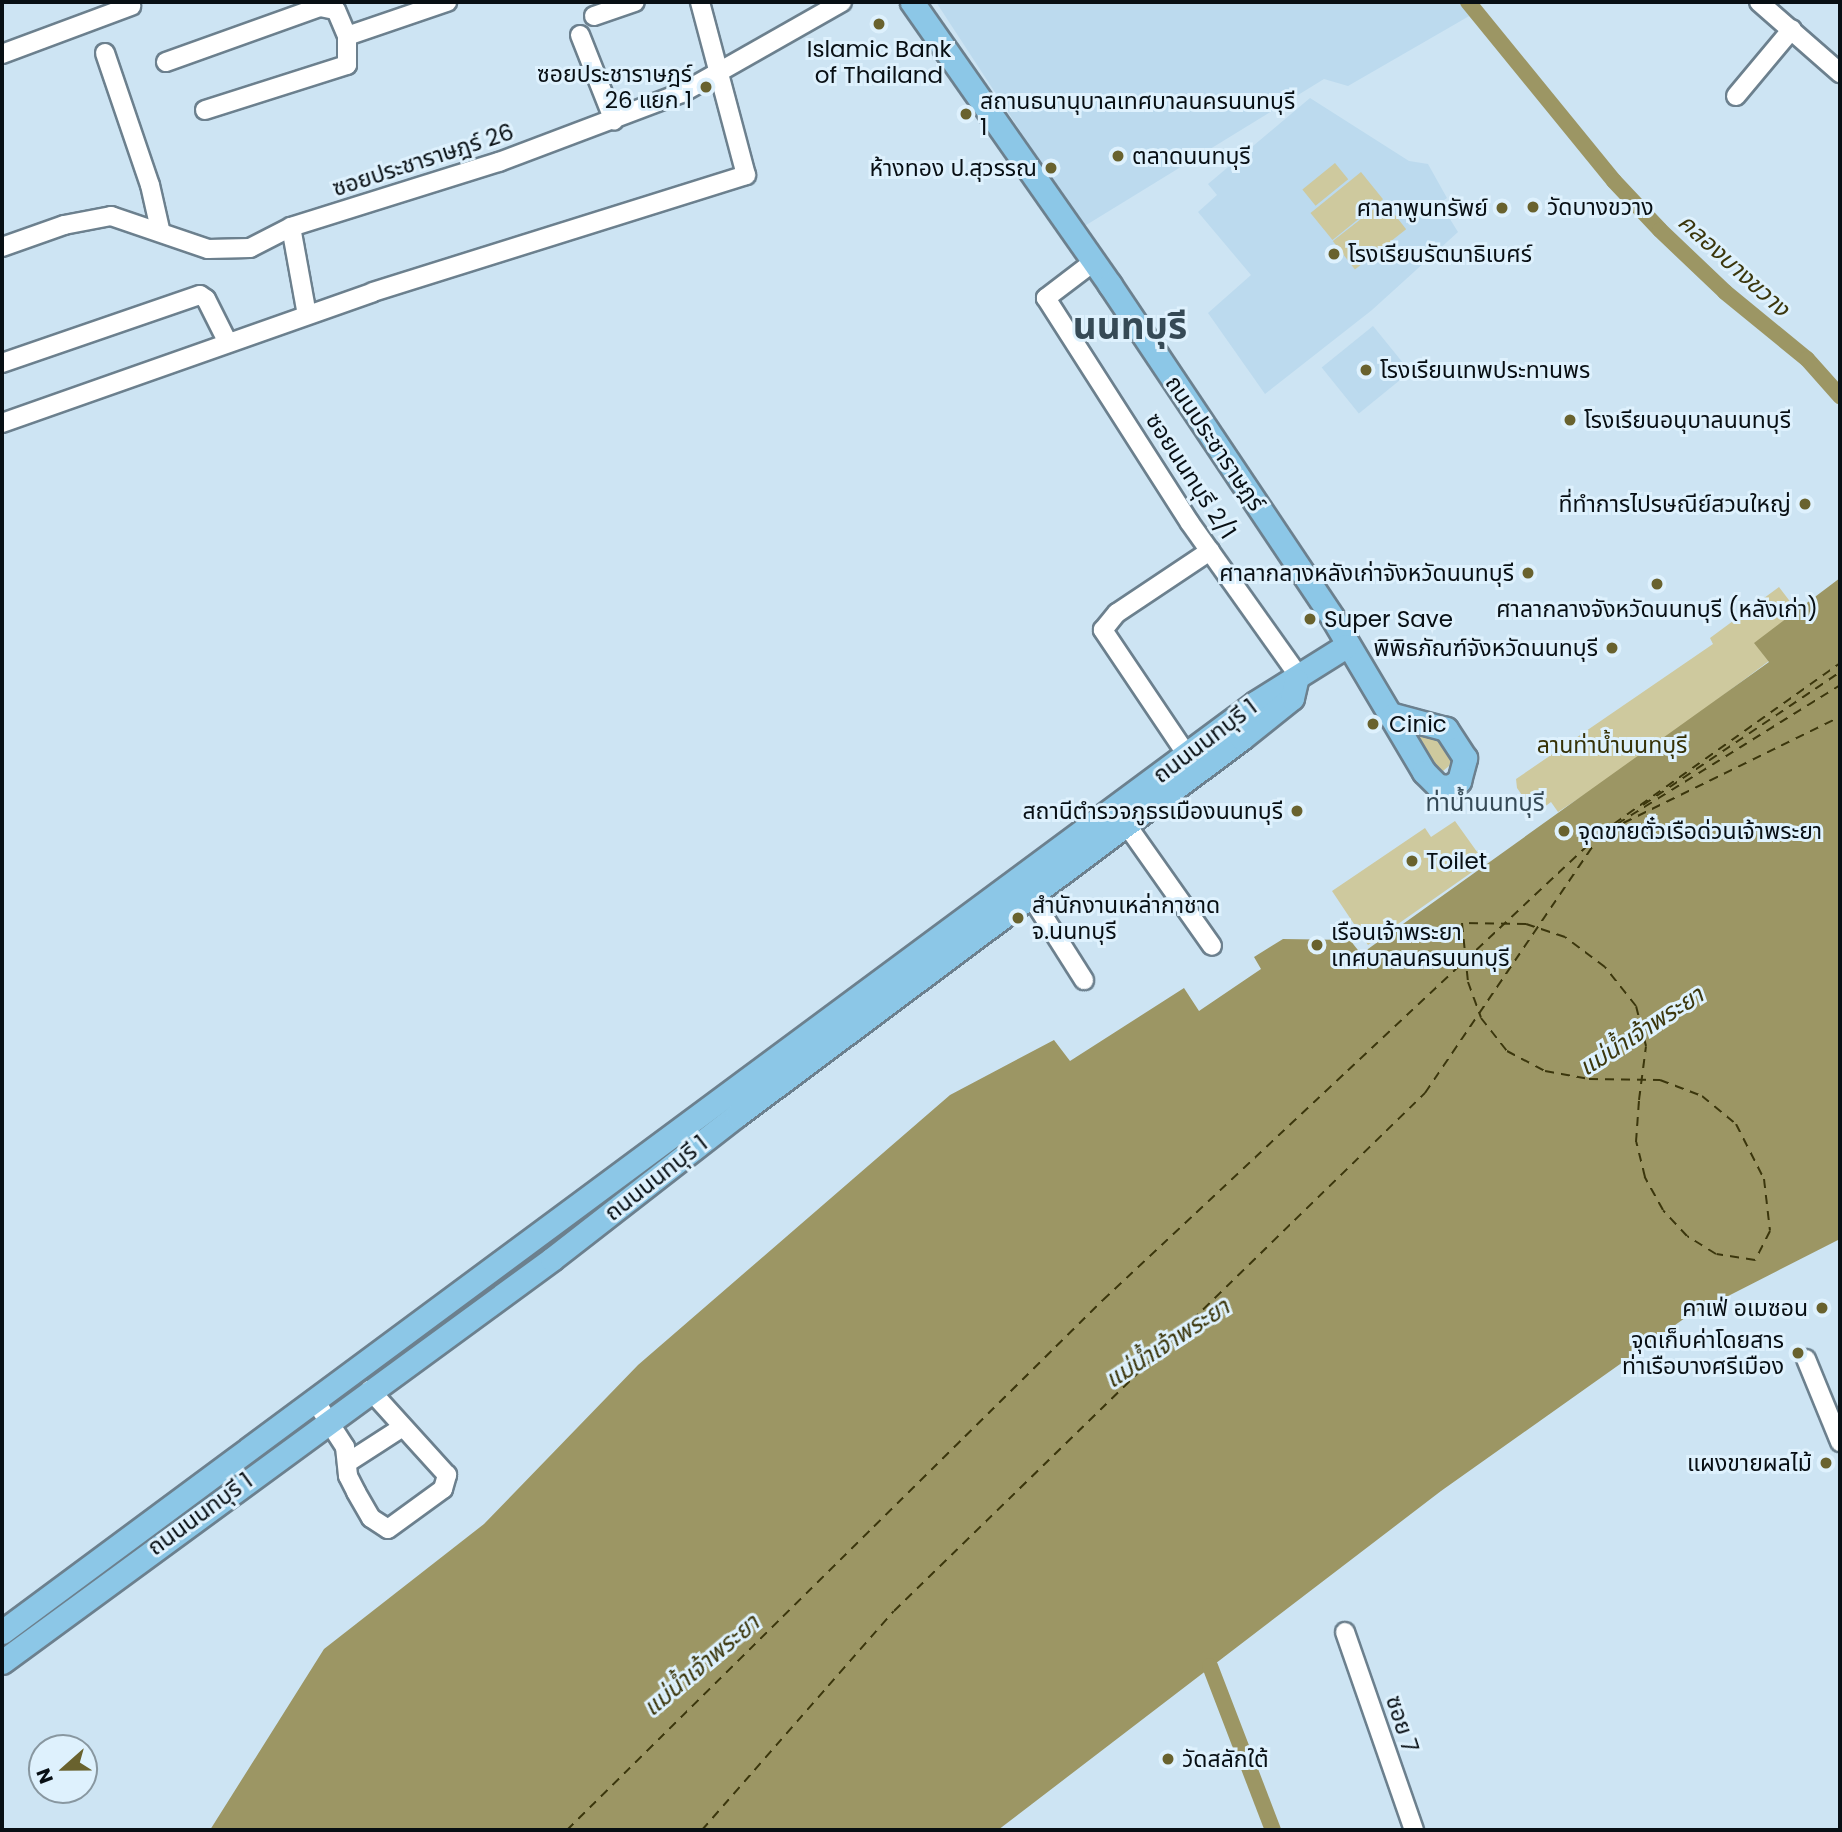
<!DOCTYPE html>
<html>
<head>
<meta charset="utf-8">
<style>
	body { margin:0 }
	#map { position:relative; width:1842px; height:1832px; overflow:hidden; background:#cde4f3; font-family:Poppins,"Noto Sans Thai",sans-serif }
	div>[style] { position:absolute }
	.built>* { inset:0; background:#bcdaee; transform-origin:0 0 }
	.green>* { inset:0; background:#cec99e; transform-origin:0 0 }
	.water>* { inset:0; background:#9c9664 }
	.canal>* { height:16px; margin:-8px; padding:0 8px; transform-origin:8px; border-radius:8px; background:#9c9664 }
	.ferry>* { height:2px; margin-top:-1px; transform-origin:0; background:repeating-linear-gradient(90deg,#3b360c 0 9px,transparent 0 16px) }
	.roads { filter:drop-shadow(2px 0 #6c808e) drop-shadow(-2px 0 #6c808e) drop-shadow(0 2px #6c808e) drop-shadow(0 -2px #6c808e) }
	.minor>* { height:18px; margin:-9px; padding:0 9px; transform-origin:9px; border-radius:9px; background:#fff }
	.major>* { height:23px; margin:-11.5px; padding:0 11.5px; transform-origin:11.5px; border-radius:11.5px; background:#8cc7e7 }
	.dots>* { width:19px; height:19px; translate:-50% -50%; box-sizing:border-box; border:4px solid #def1fd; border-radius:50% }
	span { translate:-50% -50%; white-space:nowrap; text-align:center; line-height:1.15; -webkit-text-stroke:6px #def1fd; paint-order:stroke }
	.poi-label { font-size:23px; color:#080f14 }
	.right { translate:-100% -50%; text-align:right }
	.left { translate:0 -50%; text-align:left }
	.street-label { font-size:23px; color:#080f14 }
	.park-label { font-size:23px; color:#363106 }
	.water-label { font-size:24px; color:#3b360c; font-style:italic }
	.neighbourhood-label { font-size:24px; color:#364a56 }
	.town-label { font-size:37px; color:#364a56; font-weight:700 }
	.frame { position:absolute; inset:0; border:4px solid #080f14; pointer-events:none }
	.north { position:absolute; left:28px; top:1734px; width:70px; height:70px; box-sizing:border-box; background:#def1fd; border:2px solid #8897a0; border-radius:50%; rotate:249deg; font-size:19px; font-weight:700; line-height:28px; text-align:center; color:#080f14 }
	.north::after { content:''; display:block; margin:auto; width:24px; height:32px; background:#69622e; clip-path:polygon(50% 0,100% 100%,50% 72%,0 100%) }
</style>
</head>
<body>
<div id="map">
	<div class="built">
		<i style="clip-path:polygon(936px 2px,1459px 2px,1471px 15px,1348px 86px,1324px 79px,1083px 227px)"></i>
		<i style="clip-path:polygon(1310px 98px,1409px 161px,1428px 164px,1447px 198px,1440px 203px,1458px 232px,1372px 310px,1265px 394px,1208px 313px,1251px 275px,1198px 212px,1217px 195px,1208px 184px)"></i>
		<i style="left:1373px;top:326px;width:59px;height:66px;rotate:51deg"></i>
	</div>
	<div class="green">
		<i style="left:1335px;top:163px;width:21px;height:42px;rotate:51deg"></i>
		<i style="left:1361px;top:172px;width:35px;height:65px;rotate:51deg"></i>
		<i style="left:1384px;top:201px;width:36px;height:65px;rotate:52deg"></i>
		<i style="clip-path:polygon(1779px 587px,1798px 612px,1755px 643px,1769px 661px,1630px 765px,1558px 812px,1551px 802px,1535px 814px,1517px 788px,1516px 779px,1713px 644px,1710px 638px)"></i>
		<i style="clip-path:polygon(1409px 729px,1439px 732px,1452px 758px,1449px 766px,1443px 771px,1434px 767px)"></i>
		<i style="clip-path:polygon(1455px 821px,1485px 863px,1368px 945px,1332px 891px,1425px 828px,1431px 837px)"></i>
	</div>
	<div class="water">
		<i style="clip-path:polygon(1840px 578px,1840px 1239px,1685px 1318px,1441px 1491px,998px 1830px,210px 1830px,324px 1649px,484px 1524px,638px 1365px,950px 1095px,1054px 1040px,1070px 1061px,1184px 988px,1199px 1011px,1261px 969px,1254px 957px,1283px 939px,1350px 940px,1361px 954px,1769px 662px,1754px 643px)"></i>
	</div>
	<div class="canal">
		<i style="left:1468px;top:2px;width:231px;rotate:50.8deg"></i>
		<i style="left:1614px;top:181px;width:67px;rotate:46.8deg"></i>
		<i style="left:1660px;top:230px;width:90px;rotate:43.6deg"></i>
		<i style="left:1725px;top:292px;width:106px;rotate:39.3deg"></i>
		<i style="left:1807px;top:359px;width:50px;rotate:48.3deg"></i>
		<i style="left:1210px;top:1666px;width:176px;rotate:69deg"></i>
	</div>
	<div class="ferry">
		<i style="left:1643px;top:805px;width:238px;rotate:-34deg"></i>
		<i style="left:1617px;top:824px;width:263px;rotate:-31.9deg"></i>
		<i style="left:1609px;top:830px;width:257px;rotate:-26.1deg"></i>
		<i style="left:1462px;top:923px;width:59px;rotate:84.2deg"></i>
		<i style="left:1468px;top:982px;width:38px;rotate:70deg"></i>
		<i style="left:1481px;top:1018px;width:42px;rotate:51.8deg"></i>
		<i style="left:1507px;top:1051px;width:43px;rotate:27.8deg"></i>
		<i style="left:1545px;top:1071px;width:45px;rotate:10.3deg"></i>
		<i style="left:1589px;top:1079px;width:71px;rotate:0.8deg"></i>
		<i style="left:1660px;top:1080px;width:45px;rotate:20.9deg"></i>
		<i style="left:1702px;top:1096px;width:44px;rotate:39.5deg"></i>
		<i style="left:1736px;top:1124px;width:62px;rotate:63deg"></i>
		<i style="left:1764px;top:1179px;width:52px;rotate:83.4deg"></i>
		<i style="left:1770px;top:1231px;width:33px;rotate:117deg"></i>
		<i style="left:1755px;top:1260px;width:39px;rotate:-171deg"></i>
		<i style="left:1716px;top:1254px;width:34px;rotate:-148deg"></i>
		<i style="left:1687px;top:1236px;width:35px;rotate:-133deg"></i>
		<i style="left:1663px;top:1210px;width:38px;rotate:-119deg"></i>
		<i style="left:1645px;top:1177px;width:36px;rotate:-104deg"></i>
		<i style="left:1636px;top:1142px;width:42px;rotate:-85.9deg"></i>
		<i style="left:1639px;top:1100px;width:54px;rotate:-82.6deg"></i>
		<i style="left:1646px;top:1046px;width:41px;rotate:-104deg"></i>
		<i style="left:1636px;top:1006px;width:50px;rotate:-128.5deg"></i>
		<i style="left:1605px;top:967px;width:50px;rotate:-143.1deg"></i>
		<i style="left:1565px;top:937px;width:41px;rotate:-161.6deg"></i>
		<i style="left:1526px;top:924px;width:64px;rotate:-179.1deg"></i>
		<i style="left:567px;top:1830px;width:754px;rotate:-44.68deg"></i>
		<i style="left:1103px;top:1300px;width:683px;rotate:-43.16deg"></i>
		<i style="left:1601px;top:833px;width:293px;rotate:-35.4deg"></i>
		<i style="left:702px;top:1830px;width:291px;rotate:-48.8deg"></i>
		<i style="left:894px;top:1611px;width:742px;rotate:-44.29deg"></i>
		<i style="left:1425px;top:1093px;width:310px;rotate:-55.8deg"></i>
	</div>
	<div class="roads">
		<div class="minor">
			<i style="left:1759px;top:2px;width:108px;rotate:41.2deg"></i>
			<i style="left:594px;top:16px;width:43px;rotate:-18.9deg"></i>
			<i style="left:580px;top:35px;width:92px;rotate:68.4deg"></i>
			<i style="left:105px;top:53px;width:139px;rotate:71.2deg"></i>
			<i style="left:150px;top:185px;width:45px;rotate:77.2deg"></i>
			<i style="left:2px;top:54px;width:138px;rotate:-20.4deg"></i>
			<i style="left:166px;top:62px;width:164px;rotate:-19.7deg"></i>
			<i style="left:320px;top:7px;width:16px;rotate:11deg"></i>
			<i style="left:336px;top:10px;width:28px;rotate:67deg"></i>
			<i style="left:347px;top:36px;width:106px;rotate:-18.8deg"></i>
			<i style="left:1736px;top:96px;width:87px;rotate:-50.1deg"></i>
			<i style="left:205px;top:110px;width:149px;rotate:-17.6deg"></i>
			<i style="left:347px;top:65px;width:29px;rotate:-90deg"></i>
			<i style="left:291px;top:227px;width:89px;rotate:79.7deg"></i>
			<i style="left:2px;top:247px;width:66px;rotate:-19.5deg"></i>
			<i style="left:64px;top:225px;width:48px;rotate:-10.8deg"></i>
			<i style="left:111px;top:216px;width:102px;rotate:18.8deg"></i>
			<i style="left:208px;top:249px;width:42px;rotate:-1.4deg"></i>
			<i style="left:250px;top:248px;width:46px;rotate:-27.1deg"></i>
			<i style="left:291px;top:227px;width:218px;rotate:-17.4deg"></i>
			<i style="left:499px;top:162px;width:196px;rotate:-20.7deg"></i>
			<i style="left:682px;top:93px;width:184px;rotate:-29.6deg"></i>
			<i style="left:1092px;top:263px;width:58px;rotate:142.7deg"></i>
			<i style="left:1046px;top:298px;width:267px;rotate:57.4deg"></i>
			<i style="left:1190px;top:523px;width:190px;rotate:54.6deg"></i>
			<i style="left:2px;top:363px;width:209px;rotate:-19deg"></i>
			<i style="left:200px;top:295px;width:7px;rotate:34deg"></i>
			<i style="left:206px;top:299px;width:47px;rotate:63.4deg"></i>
			<i style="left:2px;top:423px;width:393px;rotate:-19.4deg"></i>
			<i style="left:373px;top:292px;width:391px;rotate:-17.4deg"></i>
			<i style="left:746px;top:175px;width:179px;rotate:-104.9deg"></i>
			<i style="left:1187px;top:755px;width:151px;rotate:-123.9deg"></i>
			<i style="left:1103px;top:630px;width:22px;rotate:-51deg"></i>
			<i style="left:1117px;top:613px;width:112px;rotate:-33.7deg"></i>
			<i style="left:1126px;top:824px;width:149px;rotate:54.8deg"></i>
			<i style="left:1030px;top:895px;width:101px;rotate:57.6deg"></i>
			<i style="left:1806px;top:1359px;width:90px;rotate:67.7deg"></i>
			<i style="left:314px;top:1399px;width:57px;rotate:57.1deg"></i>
			<i style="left:345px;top:1447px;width:29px;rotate:84deg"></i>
			<i style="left:348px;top:1476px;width:18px;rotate:63deg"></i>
			<i style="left:356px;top:1492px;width:30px;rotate:60deg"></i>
			<i style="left:371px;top:1518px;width:20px;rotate:33deg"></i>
			<i style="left:388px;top:1529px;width:68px;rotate:-36deg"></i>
			<i style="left:443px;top:1489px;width:15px;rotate:-74deg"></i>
			<i style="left:447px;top:1475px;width:115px;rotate:-132.2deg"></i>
			<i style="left:347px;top:1463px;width:64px;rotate:-32.9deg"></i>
			<i style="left:1345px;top:1632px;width:210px;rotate:70.8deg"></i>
		</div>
		<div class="major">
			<i style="left:912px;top:2px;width:345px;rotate:55deg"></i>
			<i style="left:1110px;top:285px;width:399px;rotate:56.2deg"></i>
			<i style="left:1332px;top:617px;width:180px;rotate:59.3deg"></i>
			<i style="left:1424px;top:772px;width:20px;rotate:45deg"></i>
			<i style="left:1438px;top:786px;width:11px;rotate:5deg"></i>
			<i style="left:1449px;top:787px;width:12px;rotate:-31deg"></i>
			<i style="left:1459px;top:781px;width:24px;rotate:-75deg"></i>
			<i style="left:1465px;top:758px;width:35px;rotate:-123deg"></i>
			<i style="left:1446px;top:729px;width:55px;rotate:-165.2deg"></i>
			<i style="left:2px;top:1632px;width:1560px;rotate:-36.55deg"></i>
			<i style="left:1255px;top:703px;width:107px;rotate:-32.1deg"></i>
			<i style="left:2px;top:1662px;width:682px;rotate:-36.23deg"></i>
			<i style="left:552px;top:1259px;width:234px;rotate:-37.9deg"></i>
			<i style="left:737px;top:1115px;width:630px;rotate:-36.74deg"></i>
			<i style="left:1242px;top:738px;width:64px;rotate:-38.7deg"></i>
			<i style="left:1292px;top:698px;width:18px;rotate:-77deg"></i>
		</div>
	</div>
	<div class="dots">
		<i style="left:879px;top:24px;background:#69622e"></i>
		<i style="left:706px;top:87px;background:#69622e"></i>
		<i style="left:966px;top:114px;background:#69622e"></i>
		<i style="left:1118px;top:156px;background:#69622e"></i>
		<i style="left:1051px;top:168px;background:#69622e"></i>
		<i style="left:1533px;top:207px;background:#69622e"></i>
		<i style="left:1502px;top:208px;background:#69622e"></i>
		<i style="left:1334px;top:254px;background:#69622e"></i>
		<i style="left:1366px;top:370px;background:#69622e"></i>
		<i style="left:1570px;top:420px;background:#69622e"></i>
		<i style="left:1805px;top:504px;background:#69622e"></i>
		<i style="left:1528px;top:573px;background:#69622e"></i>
		<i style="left:1657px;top:584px;background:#69622e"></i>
		<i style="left:1310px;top:619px;background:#69622e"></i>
		<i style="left:1612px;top:648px;background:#69622e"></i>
		<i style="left:1373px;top:724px;background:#69622e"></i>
		<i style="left:1297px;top:811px;background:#69622e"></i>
		<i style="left:1564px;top:831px;background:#69622e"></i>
		<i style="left:1412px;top:861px;background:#69622e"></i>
		<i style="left:1018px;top:918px;background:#69622e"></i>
		<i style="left:1317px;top:945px;background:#69622e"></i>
		<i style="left:1822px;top:1308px;background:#69622e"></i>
		<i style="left:1798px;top:1353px;background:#69622e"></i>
		<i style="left:1826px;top:1463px;background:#69622e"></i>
		<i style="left:1168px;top:1759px;background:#69622e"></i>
	</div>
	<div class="poi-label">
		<span style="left:879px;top:62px">Islamic Bank<br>of Thailand</span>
		<span class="right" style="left:692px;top:87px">ซอยประชาราษฎร์<br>26 แยก 1</span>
		<span class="left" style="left:980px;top:114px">สถานธนานุบาลเทศบาลนครนนทบุรี<br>1</span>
		<span class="left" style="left:1132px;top:156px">ตลาดนนทบุรี</span>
		<span class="right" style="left:1037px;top:168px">ห้างทอง ป.สุวรรณ</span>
		<span class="left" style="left:1547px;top:207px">วัดบางขวาง</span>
		<span class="right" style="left:1488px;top:208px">ศาลาพูนทรัพย์</span>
		<span class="left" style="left:1348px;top:254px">โรงเรียนรัตนาธิเบศร์</span>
		<span class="left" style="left:1380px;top:370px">โรงเรียนเทพประทานพร</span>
		<span class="left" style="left:1584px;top:420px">โรงเรียนอนุบาลนนทบุรี</span>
		<span class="right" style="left:1791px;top:504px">ที่ทำการไปรษณีย์สวนใหญ่</span>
		<span class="right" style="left:1514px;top:573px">ศาลากลางหลังเก่าจังหวัดนนทบุรี</span>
		<span style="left:1657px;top:609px">ศาลากลางจังหวัดนนทบุรี (หลังเก่า)</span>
		<span class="left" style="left:1324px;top:619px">Super Save</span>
		<span class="right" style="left:1598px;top:648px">พิพิธภัณฑ์จังหวัดนนทบุรี</span>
		<span class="left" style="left:1389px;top:724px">Cinic</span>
		<span class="right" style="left:1283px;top:811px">สถานีตำรวจภูธรเมืองนนทบุรี</span>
		<span class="left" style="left:1578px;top:831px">จุดขายตั๋วเรือด่วนเจ้าพระยา</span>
		<span class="left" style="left:1426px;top:861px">Toilet</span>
		<span class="left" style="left:1032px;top:918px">สำนักงานเหล่ากาชาด<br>จ.นนทบุรี</span>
		<span class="left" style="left:1331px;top:945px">เรือนเจ้าพระยา<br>เทศบาลนครนนทบุรี</span>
		<span class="right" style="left:1808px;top:1308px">คาเฟ่ อเมซอน</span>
		<span class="right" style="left:1784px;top:1353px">จุดเก็บค่าโดยสาร<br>ท่าเรือบางศรีเมือง</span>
		<span class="right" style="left:1812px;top:1463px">แผงขายผลไม้</span>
		<span class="left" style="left:1182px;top:1759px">วัดสลักใต้</span>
	</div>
	<div class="street-label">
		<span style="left:423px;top:160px;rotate:-18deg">ซอยประชาราษฎร์ 26</span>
		<span style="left:1215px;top:443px;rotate:56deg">ถนนประชาราษฎร์</span>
		<span style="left:1191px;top:476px;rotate:57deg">ซอยนนทบุรี 2/1</span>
		<span style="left:1205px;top:741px;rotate:-37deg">ถนนนนทบุรี 1</span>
		<span style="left:656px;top:1178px;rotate:-38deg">ถนนนนทบุรี 1</span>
		<span style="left:200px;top:1514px;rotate:-36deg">ถนนนนทบุรี 1</span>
		<span style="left:1402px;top:1724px;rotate:72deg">ซอย 7</span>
	</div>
	<div class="park-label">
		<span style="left:1612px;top:745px">ลานท่าน้ำนนทบุรี</span>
	</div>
	<div class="water-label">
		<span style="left:1734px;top:265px;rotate:42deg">คลองบางขวาง</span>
		<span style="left:1641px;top:1031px;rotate:-33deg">แม่น้ำเจ้าพระยา</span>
		<span style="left:1167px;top:1343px;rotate:-33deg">แม่น้ำเจ้าพระยา</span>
		<span style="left:701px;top:1665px;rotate:-40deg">แม่น้ำเจ้าพระยา</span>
	</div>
	<div class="neighbourhood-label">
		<span style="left:1485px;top:803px">ท่าน้ำนนทบุรี</span>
	</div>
	<div class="town-label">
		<span style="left:1130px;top:326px">นนทบุรี</span>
	</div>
	<div class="frame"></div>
	<div class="north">N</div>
</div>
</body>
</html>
